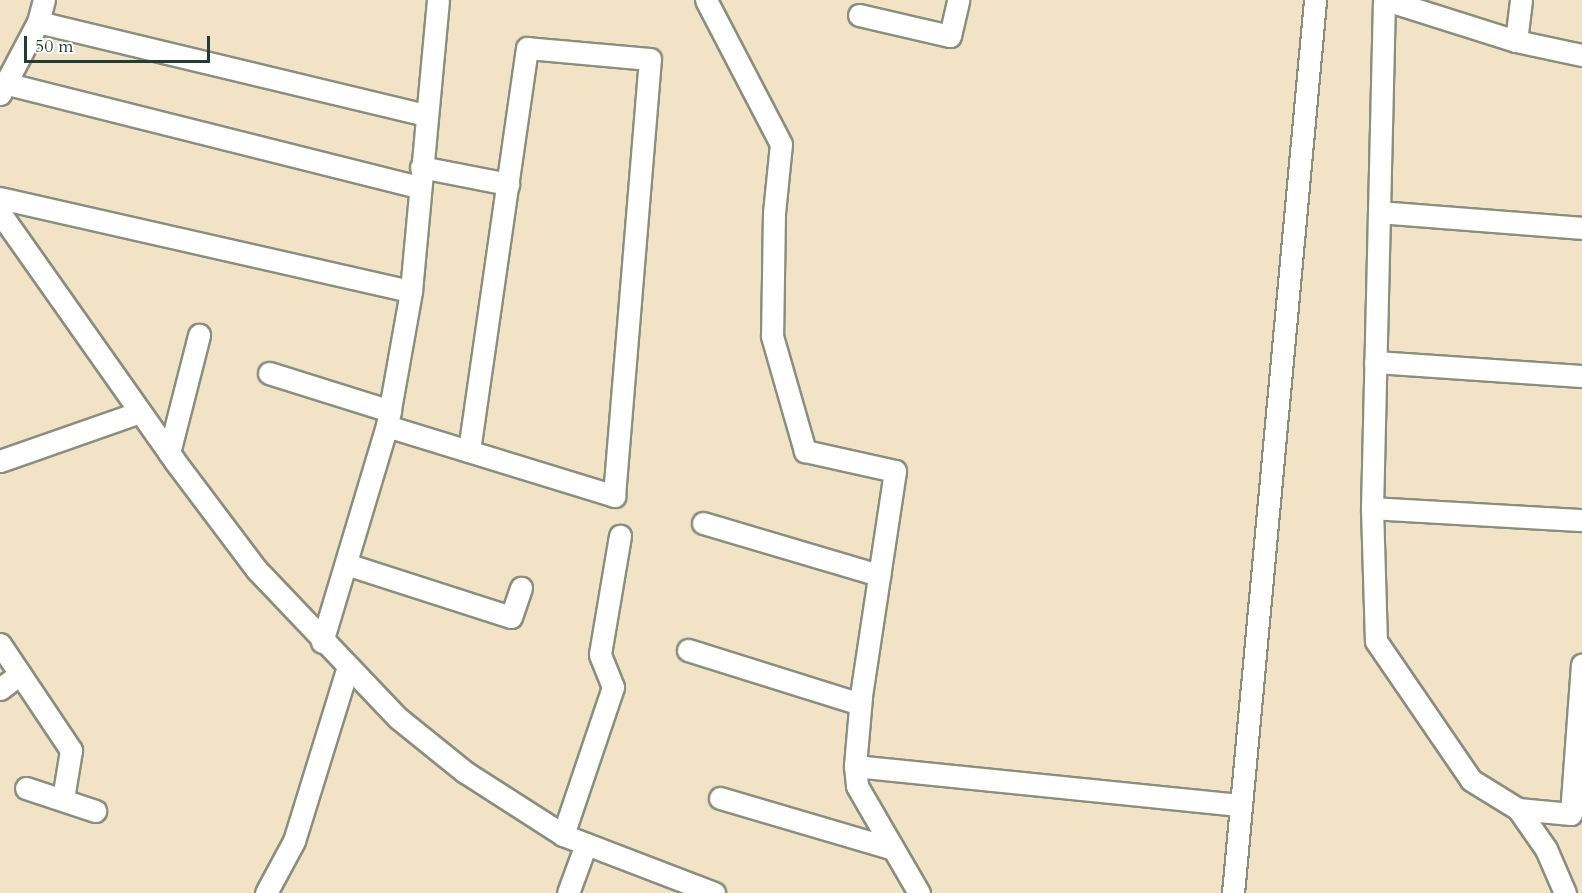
<!DOCTYPE html>
<html>
<head>
<meta charset="utf-8">
<style>
	body { margin:0 }
	#map { position:relative; width:1582px; height:893px; overflow:hidden; background:#f2e2c6; font-family:Cardo,serif }
	div>[style] { position:absolute }
	.roads { filter:drop-shadow(2px 0 #88907d) drop-shadow(-2px 0 #88907d) drop-shadow(0 2px #88907d) drop-shadow(0 -2px #88907d) }
	.street>* { height:21px; margin:-10.5px; padding:0 10.5px; transform-origin:10.5px; border-radius:10.5px; background:#fff }
	span { translate:-50% -50%; white-space:nowrap; text-align:center; line-height:1.15; -webkit-text-stroke:6px #fff; paint-order:stroke }
	.scale { position:absolute; left:24px; top:36px; width:186px; height:27px; box-sizing:border-box; border:3px solid #1f3d34; border-top:0; padding-left:8px; font-size:18px; line-height:21px; white-space:nowrap; color:#1f3d34; -webkit-text-stroke:4px #fff; paint-order:stroke }
</style>
</head>
<body>
<div id="map">
	<div class="roads">
		<div class="street">
			<i style="left:706px;top:0;width:162px;rotate:62.5deg"></i>
			<i style="left:781px;top:144px;width:69px;rotate:95.8deg"></i>
			<i style="left:774px;top:213px;width:123px;rotate:90.9deg"></i>
			<i style="left:772px;top:336px;width:120px;rotate:74deg"></i>
			<i style="left:805px;top:451px;width:92px;rotate:12.5deg"></i>
			<i style="left:895px;top:471px;width:229px;rotate:98.6deg"></i>
			<i style="left:861px;top:697px;width:69px;rotate:95deg"></i>
			<i style="left:855px;top:766px;width:20px;rotate:84deg"></i>
			<i style="left:857px;top:786px;width:124px;rotate:59.9deg"></i>
			<i style="left:1384px;top:0;width:508px;rotate:91.35deg"></i>
			<i style="left:1372px;top:508px;width:133px;rotate:88.3deg"></i>
			<i style="left:1376px;top:641px;width:168px;rotate:55.6deg"></i>
			<i style="left:1471px;top:780px;width:55px;rotate:31.7deg"></i>
			<i style="left:1518px;top:809px;width:49px;rotate:55deg"></i>
			<i style="left:1546px;top:849px;width:48px;rotate:66.6deg"></i>
			<i style="left:1386px;top:0;width:136px;rotate:17.5deg"></i>
			<i style="left:1516px;top:41px;width:67px;rotate:12deg"></i>
			<i style="left:859px;top:15px;width:93px;rotate:13deg"></i>
			<i style="left:950px;top:36px;width:37px;rotate:-77deg"></i>
			<i style="left:38px;top:22px;width:399px;rotate:13.5deg"></i>
			<i style="left:1516px;top:41px;width:41px;rotate:-83deg"></i>
			<i style="left:8px;top:84px;width:424px;rotate:14.1deg"></i>
			<i style="left:0;top:94px;width:81px;rotate:-62.2deg"></i>
			<i style="left:38px;top:22px;width:23px;rotate:-75deg"></i>
			<i style="left:421px;top:167px;width:89px;rotate:11.1deg"></i>
			<i style="left:0;top:198px;width:421px;rotate:12.8deg"></i>
			<i style="left:1379px;top:212px;width:204px;rotate:4.5deg"></i>
			<i style="left:0;top:213px;width:302px;rotate:54.8deg"></i>
			<i style="left:174px;top:460px;width:138px;rotate:53deg"></i>
			<i style="left:257px;top:570px;width:204px;rotate:46.4deg"></i>
			<i style="left:398px;top:718px;width:86px;rotate:38.9deg"></i>
			<i style="left:465px;top:772px;width:117px;rotate:32.7deg"></i>
			<i style="left:563px;top:835px;width:162px;rotate:21deg"></i>
			<i style="left:1375px;top:362px;width:207px;rotate:3.9deg"></i>
			<i style="left:269px;top:373px;width:127px;rotate:17.4deg"></i>
			<i style="left:387px;top:426px;width:238px;rotate:17.1deg"></i>
			<i style="left:614px;top:496px;width:438px;rotate:-85.3deg"></i>
			<i style="left:650px;top:59px;width:123px;rotate:-174.9deg"></i>
			<i style="left:527px;top:48px;width:407px;rotate:98.2deg"></i>
			<i style="left:169px;top:453px;width:122px;rotate:-75.7deg"></i>
			<i style="left:0;top:461px;width:148px;rotate:-19.3deg"></i>
			<i style="left:1372px;top:508px;width:210px;rotate:3.3deg"></i>
			<i style="left:703px;top:523px;width:184px;rotate:16.5deg"></i>
			<i style="left:346px;top:564px;width:173px;rotate:17.8deg"></i>
			<i style="left:511px;top:617px;width:31px;rotate:-71deg"></i>
			<i style="left:322px;top:642px;width:226px;rotate:-73.3deg"></i>
			<i style="left:387px;top:426px;width:137px;rotate:-79.9deg"></i>
			<i style="left:411px;top:291px;width:292px;rotate:-84.7deg"></i>
			<i style="left:0;top:644px;width:128px;rotate:56.2deg"></i>
			<i style="left:71px;top:750px;width:50px;rotate:99.3deg"></i>
			<i style="left:688px;top:650px;width:180px;rotate:17.4deg"></i>
			<i style="left:0;top:689px;width:25px;rotate:-37deg"></i>
			<i style="left:855px;top:766px;width:388px;rotate:5.8deg"></i>
			<i style="left:26px;top:788px;width:73px;rotate:18.4deg"></i>
			<i style="left:720px;top:798px;width:180px;rotate:16.4deg"></i>
			<i style="left:1518px;top:809px;width:53px;rotate:5.4deg"></i>
			<i style="left:1571px;top:814px;width:150px;rotate:-85.8deg"></i>
			<i style="left:563px;top:835px;width:156px;rotate:-71.3deg"></i>
			<i style="left:613px;top:687px;width:35px;rotate:-112deg"></i>
			<i style="left:600px;top:654px;width:120px;rotate:-80.4deg"></i>
			<i style="left:266px;top:893px;width:59px;rotate:-61.7deg"></i>
			<i style="left:294px;top:841px;width:182px;rotate:-72.8deg"></i>
			<i style="left:568px;top:893px;width:52px;rotate:-69.8deg"></i>
			<i style="left:1233px;top:893px;width:897px;rotate:-84.75deg"></i>
		</div>
	</div>
	<div class="scale">50 m</div>
</div>
</body>
</html>
